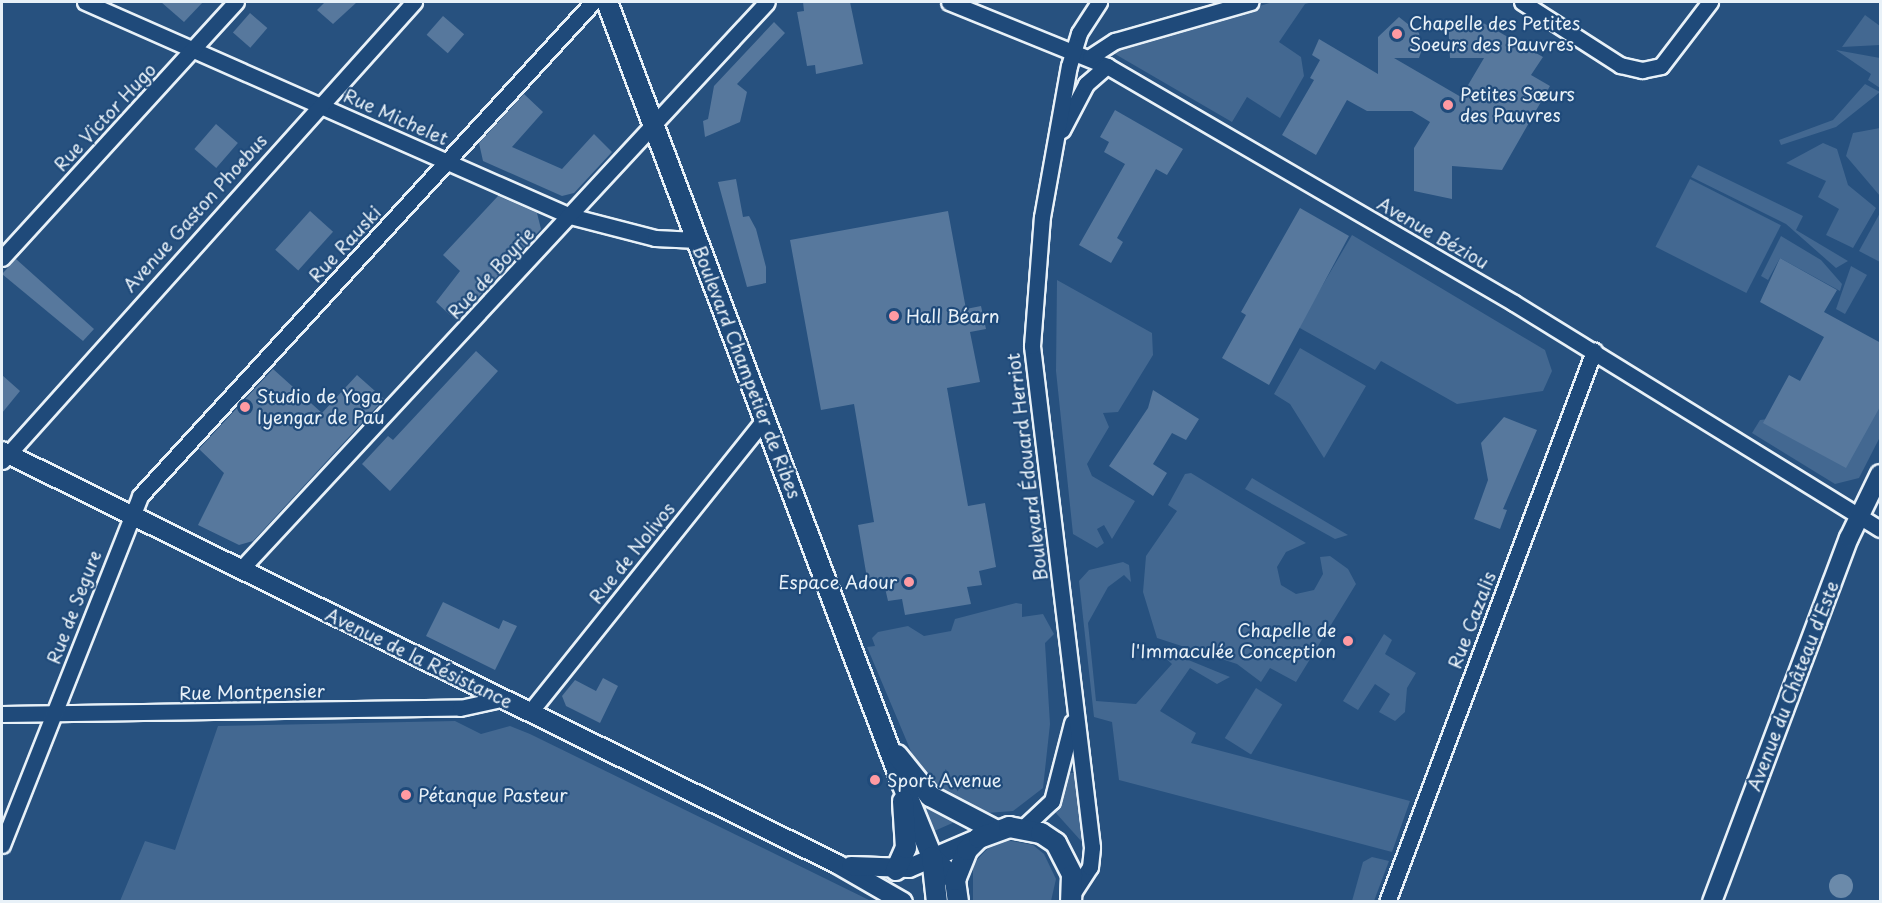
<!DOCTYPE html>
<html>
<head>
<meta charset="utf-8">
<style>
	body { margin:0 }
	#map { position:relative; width:1882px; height:903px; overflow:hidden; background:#27517f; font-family:"Playpen Sans",sans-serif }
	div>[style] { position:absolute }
	.green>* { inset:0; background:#436891; transform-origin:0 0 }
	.water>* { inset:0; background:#6b8aaa }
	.round { border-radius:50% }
	.building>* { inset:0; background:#57789d; transform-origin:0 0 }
	.roads { filter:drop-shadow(2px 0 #e8f1f8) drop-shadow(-2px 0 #e8f1f8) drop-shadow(0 2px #e8f1f8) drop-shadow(0 -2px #e8f1f8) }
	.minor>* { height:15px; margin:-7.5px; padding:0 7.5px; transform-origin:7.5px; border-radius:7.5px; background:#1f4a7a }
	.tertiary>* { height:18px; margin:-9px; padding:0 9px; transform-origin:9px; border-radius:9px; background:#1f4a7a }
	.secondary>* { height:20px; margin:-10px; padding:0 10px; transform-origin:10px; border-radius:10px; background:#1f4a7a }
	.dots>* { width:16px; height:16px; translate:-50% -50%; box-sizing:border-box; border:3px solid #1f4a7a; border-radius:50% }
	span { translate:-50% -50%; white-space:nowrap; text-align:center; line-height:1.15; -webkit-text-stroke:4.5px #1f4a7a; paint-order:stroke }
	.poi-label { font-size:18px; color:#e8f1f8 }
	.left { translate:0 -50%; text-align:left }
	.right { translate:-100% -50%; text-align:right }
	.street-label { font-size:18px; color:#e8f1f8 }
	.frame { position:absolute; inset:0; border:3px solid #e8f1f8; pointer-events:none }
</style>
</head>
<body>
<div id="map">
	<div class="green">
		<i style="clip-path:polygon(1273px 2px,1313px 2px,1305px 4px,1279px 42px,1301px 57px,1304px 76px,1280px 118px,1247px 97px,1232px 122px,1115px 54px,1117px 49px)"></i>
		<i style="clip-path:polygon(1865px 15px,1880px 26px,1880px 45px,1842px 47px)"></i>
		<i style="clip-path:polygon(1836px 50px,1880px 58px,1880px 88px,1868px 80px,1871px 74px)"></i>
		<i style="clip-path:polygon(1865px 84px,1880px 92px,1836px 127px,1781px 145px,1779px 140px,1833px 120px)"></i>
		<i style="clip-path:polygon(1880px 128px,1880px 196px,1846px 156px,1853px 133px)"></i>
		<i style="clip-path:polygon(1823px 143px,1837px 149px,1848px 185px,1876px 208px,1853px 248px,1826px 235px,1839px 209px,1818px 197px,1826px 181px,1786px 163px)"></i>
		<i style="clip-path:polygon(1698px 165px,1803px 216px,1796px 230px,1848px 261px,1836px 268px,1786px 224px,1691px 177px)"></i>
		<i style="left:1690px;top:179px;width:102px;height:76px;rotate:27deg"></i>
		<i style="clip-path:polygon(1880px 213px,1880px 262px,1859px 251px)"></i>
		<i style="clip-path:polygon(1352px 235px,1545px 350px,1552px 371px,1543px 391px,1457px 404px,1381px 361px,1375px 370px,1298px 327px)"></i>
		<i style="clip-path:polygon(1781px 236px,1821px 260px,1842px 284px,1840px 291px,1780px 258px,1768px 280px,1761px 276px)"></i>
		<i style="clip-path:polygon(1851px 266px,1867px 275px,1845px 314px,1836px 309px)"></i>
		<i style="clip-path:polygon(1057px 280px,1152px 333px,1153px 355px,1118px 412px,1103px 413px,1109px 427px,1087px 464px,1092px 476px,1135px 501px,1112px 539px,1104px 525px,1097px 529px,1104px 543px,1097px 548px,1073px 534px,1056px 371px)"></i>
		<i style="clip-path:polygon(1300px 348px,1366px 386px,1324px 458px,1290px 404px,1274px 394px)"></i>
		<i style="clip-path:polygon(1880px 405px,1880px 437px,1859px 478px,1835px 484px,1752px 433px,1760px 420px)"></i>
		<i style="clip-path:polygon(1191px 473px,1306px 543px,1286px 552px,1277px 567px,1281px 585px,1296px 594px,1314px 590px,1323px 574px,1320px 557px,1330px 556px,1348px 569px,1356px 584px,1296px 682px,1270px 668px,1261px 682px,1237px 664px,1157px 638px,1143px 592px,1146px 556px,1177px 511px,1168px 505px,1185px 474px)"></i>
		<i style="clip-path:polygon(1252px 478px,1348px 535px,1335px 539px,1245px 489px)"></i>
		<i style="clip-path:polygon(1123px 562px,1129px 565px,1131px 582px,1124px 575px,1108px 587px,1088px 623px,1096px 701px,1136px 704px,1172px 664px,1162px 655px,1164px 650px,1230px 677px,1217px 684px,1190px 668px,1160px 711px,1196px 733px,1191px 743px,1410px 801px,1392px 852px,1119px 780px,1112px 722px,1094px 717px,1079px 581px,1089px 570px)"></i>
		<i style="clip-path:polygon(1016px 603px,1022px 604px,1022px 617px,1043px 614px,1054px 634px,1045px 643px,1050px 724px,1043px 788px,1013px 811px,987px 813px,946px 794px,918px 768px,867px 647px,875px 646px,872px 638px,878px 632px,908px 626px,924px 636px,951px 631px,955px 619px)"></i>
		<i style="clip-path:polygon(1384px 634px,1392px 640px,1385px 654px,1416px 673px,1407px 688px,1405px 712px,1395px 721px,1379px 712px,1390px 694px,1375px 684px,1358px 710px,1343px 701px)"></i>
		<i style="left:1256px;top:688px;width:31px;height:59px;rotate:32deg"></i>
		<i style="clip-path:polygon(455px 721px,481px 734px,510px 726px,530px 734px,871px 901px,120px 901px,145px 841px,175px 850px,218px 726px)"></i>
		<i style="clip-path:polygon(1069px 773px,1074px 773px,1082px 842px,1055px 812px)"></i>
		<i style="clip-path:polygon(922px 797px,933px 807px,957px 821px,932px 832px,916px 800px)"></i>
		<i style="clip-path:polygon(1006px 840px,1033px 845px,1044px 854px,1056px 879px,1051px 901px,973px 901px,973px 864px,992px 844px)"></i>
		<i style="clip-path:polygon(1372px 857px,1389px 861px,1374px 901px,1352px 901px,1363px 862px)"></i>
	</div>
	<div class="water">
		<i class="round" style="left:1829px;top:874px;width:24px;height:24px"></i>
	</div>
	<div class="building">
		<i style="clip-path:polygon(161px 2px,203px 2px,184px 22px)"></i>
		<i style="clip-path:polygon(325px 2px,357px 2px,333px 24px,317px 10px)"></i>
		<i style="clip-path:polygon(803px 2px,850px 2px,863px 64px,816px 74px,815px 65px,807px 66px,797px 12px,804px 11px)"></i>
		<i style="left:250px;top:13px;width:23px;height:26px;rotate:41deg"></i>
		<i style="left:443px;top:16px;width:28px;height:25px;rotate:41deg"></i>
		<i style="clip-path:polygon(1399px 17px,1419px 33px,1422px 49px,1419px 58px,1394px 58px,1461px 97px,1484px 58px,1450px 58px,1448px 20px,1478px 20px,1543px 57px,1531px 75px,1550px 86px,1502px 170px,1452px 166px,1452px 199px,1414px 191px,1414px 148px,1430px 122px,1412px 111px,1367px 111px,1347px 100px,1316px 155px,1282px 135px,1314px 80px,1310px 78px,1320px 60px,1312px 55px,1319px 39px,1378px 74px,1378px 37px)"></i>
		<i style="clip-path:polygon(774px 22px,785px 33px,737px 84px,747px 92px,740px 122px,705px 137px,703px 121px,708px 119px,714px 86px)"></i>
		<i style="clip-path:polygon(524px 94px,543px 112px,512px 147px,562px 169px,594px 134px,612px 152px,574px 193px,562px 196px,483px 161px,479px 143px)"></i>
		<i style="clip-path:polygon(1115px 110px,1183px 149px,1167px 175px,1156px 169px,1117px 238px,1123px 242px,1111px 263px,1079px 245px,1125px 164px,1104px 152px,1109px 142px,1100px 137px)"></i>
		<i style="left:216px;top:124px;width:29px;height:33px;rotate:41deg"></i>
		<i style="clip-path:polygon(736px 179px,743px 217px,749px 216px,756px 229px,766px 267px,766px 283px,747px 287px,718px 182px)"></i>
		<i style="clip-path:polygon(498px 196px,537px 213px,541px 229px,456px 321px,436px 302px,460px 271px,443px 255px)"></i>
		<i style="clip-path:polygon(1300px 208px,1349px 236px,1269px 385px,1222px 358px,1246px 315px,1241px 312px)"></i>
		<i style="left:310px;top:211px;width:31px;height:52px;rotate:42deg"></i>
		<i style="clip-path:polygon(948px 211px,966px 309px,981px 306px,986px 329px,970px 332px,980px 382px,947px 388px,968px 506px,985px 503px,996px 567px,979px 571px,982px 585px,967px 587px,971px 604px,905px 615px,902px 599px,888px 601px,885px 588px,869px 590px,858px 525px,874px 522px,854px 404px,821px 410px,790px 240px)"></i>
		<i style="clip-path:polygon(1780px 258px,1837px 290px,1824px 312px,1881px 343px,1881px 405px,1846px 468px,1763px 423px,1789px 375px,1800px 381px,1824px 337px,1760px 302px)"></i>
		<i style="clip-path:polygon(16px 259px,94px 329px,83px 341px,2px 274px)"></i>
		<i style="clip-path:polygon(476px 351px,498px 371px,390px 491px,362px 464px,388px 436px,393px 440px)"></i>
		<i style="clip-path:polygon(273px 369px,322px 413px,357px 375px,384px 399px,253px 541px,239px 545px,198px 525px,224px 473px,199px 449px)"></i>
		<i style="clip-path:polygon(2px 375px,20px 391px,2px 413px)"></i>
		<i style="clip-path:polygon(1153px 390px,1199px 419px,1186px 440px,1172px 433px,1153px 464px,1167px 473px,1153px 496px,1109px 466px,1148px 408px)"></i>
		<i style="clip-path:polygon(1504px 417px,1537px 430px,1503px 509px,1507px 510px,1500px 529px,1474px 519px,1488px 480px,1481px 443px)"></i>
		<i style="clip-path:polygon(443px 602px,499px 629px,503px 620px,517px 626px,495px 670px,426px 636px)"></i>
		<i style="clip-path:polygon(603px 678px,618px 686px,600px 723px,566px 706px,562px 696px,575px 680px,596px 691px)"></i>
	</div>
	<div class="roads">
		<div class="minor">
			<i style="left:85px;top:2px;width:530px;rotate:23.81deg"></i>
			<i style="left:570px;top:216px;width:88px;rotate:14.5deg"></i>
			<i style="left:655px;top:238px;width:42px;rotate:2.7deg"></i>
			<i style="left:949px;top:2px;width:170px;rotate:22.1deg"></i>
			<i style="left:1107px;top:66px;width:471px;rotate:30.2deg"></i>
			<i style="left:1514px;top:303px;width:430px;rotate:31.7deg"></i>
			<i style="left:1522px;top:2px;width:117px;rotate:32.7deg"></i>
			<i style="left:1620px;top:65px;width:23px;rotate:13deg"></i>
			<i style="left:1642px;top:70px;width:19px;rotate:-12deg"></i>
			<i style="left:1661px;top:66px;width:81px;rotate:-52.6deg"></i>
			<i style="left:1090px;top:57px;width:30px;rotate:-33deg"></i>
			<i style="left:1115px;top:41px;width:141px;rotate:-16deg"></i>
			<i style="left:1062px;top:130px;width:52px;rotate:-62.4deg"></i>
			<i style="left:1086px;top:84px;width:28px;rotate:-41deg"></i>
			<i style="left:2px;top:258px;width:347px;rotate:-47.6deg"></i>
			<i style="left:2px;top:461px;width:617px;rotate:-48.09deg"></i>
			<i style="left:241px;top:569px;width:773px;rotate:-47.15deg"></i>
			<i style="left:530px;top:712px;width:376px;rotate:-51.3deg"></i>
			<i style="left:2px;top:714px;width:458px;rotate:-0.8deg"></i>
			<i style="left:460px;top:708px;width:42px;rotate:-12.4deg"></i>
			<i style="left:1024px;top:827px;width:38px;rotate:-43deg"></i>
			<i style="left:1052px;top:801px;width:81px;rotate:-75.6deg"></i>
			<i style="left:2px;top:845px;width:375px;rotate:-68.4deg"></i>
			<i style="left:140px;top:496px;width:670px;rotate:-47.48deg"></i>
			<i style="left:1073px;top:893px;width:31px;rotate:-57deg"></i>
			<i style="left:1090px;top:867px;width:20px;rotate:-84deg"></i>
			<i style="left:1092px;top:847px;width:505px;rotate:-96.83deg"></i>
			<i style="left:1032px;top:346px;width:129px;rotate:-85.6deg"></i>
			<i style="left:1042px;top:217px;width:153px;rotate:-79.9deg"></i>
			<i style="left:1069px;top:66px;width:34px;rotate:-73deg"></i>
			<i style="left:1079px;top:33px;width:37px;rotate:-57deg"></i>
			<i style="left:1387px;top:902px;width:589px;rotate:-69.41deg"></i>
		</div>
		<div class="tertiary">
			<i style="left:2px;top:451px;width:932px;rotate:26.32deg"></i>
			<i style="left:837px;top:864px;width:76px;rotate:29.9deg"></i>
			<i style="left:851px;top:866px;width:58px;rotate:2deg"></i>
			<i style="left:909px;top:868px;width:76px;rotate:-23.2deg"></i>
			<i style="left:1712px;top:902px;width:389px;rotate:-69.4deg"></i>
			<i style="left:1849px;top:538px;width:71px;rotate:-64.2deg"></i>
		</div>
		<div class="secondary">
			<i style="left:607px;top:2px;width:835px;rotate:69.31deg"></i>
			<i style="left:902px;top:783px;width:80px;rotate:67.9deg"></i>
			<i style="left:932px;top:857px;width:33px;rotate:45deg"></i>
			<i style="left:897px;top:755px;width:53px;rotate:51.2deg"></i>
			<i style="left:930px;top:796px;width:73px;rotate:27.6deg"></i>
			<i style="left:932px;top:857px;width:45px;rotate:83.7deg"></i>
			<i style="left:896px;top:870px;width:24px;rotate:-66deg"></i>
			<i style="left:906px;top:848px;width:47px;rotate:-93.7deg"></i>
			<i style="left:958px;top:902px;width:22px;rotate:-98deg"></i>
			<i style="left:955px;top:880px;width:32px;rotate:-68deg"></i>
			<i style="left:967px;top:850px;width:17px;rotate:-45deg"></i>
			<i style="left:979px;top:838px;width:32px;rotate:-20deg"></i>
			<i style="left:1009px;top:827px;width:33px;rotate:11deg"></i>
			<i style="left:1041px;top:833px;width:18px;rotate:34deg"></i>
			<i style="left:1056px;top:843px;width:36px;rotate:63deg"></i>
			<i style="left:1072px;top:875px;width:27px;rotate:92deg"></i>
		</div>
	</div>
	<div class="dots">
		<i style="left:1397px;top:34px;background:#ff9aa2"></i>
		<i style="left:1448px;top:105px;background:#ff9aa2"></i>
		<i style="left:894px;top:316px;background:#ff9aa2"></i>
		<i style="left:245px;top:407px;background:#ff9aa2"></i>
		<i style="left:909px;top:582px;background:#ff9aa2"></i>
		<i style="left:1348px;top:641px;background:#ff9aa2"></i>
		<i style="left:875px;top:780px;background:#ff9aa2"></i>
		<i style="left:406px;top:795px;background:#ff9aa2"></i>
	</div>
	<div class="poi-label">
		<span class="left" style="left:1409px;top:34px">Chapelle des Petites<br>Soeurs des Pauvres</span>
		<span class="left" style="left:1460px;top:105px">Petites Sœurs<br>des Pauvres</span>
		<span class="left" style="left:906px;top:316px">Hall Béarn</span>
		<span class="left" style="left:257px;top:407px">Studio de Yoga<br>Iyengar de Pau</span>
		<span class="right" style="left:897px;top:582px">Espace Adour</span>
		<span class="right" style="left:1336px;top:641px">Chapelle de<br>l'Immaculée Conception</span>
		<span class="left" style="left:887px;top:780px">Sport Avenue</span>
		<span class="left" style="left:418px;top:795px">Pétanque Pasteur</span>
	</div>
	<div class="street-label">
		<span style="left:105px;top:117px;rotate:-47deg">Rue Victor Hugo</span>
		<span style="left:396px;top:117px;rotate:24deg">Rue Michelet</span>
		<span style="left:195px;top:213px;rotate:-48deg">Avenue Gaston Phoebus</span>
		<span style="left:1433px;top:233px;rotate:30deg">Avenue Béziou</span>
		<span style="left:345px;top:244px;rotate:-47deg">Rue Rauski</span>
		<span style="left:491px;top:273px;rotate:-47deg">Rue de Boyrie</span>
		<span style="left:747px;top:372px;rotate:69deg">Boulevard Champetier de Ribes</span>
		<span style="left:1027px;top:467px;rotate:-97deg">Boulevard Édouard Herriot</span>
		<span style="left:632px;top:553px;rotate:-51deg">Rue de Nolivos</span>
		<span style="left:74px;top:607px;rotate:-69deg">Rue de Segure</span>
		<span style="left:1472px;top:620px;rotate:-69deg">Rue Cazalis</span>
		<span style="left:419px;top:658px;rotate:26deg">Avenue de la Résistance</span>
		<span style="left:1793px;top:686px;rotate:-69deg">Avenue du Château d'Este</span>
		<span style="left:252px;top:692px;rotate:-1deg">Rue Montpensier</span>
	</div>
	<div class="frame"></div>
</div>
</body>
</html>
